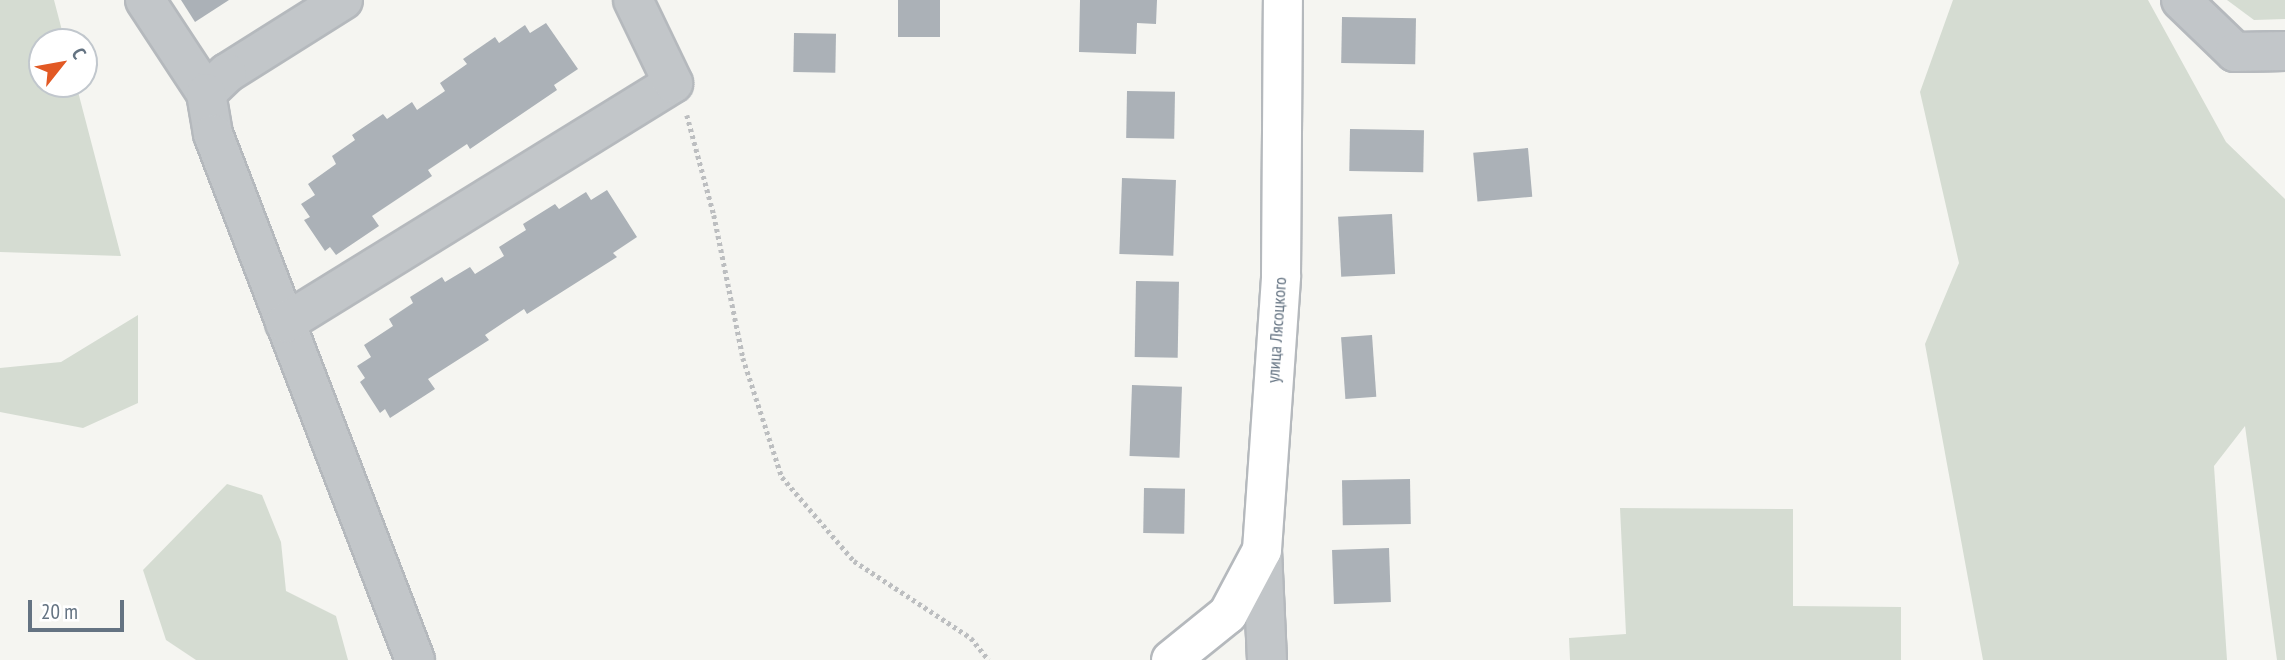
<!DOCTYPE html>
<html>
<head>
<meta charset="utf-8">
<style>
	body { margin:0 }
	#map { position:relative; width:2285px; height:660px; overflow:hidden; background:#f5f5f1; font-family:"PT Sans Narrow",sans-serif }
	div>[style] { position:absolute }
	.green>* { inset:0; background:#d5dcd2 }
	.building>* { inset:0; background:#abb1b7; transform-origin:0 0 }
	.path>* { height:4.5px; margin-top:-2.25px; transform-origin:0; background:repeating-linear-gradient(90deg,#bcbec0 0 3.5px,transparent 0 7px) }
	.roads { filter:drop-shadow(2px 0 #b5b9bd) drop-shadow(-2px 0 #b5b9bd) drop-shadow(0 2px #b5b9bd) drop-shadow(0 -2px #b5b9bd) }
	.minor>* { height:38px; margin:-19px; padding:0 19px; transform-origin:19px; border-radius:19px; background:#c2c6c9 }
	.major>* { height:38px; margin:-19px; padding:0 19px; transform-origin:19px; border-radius:19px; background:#fff }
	span { translate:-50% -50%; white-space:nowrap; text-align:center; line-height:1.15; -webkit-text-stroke:7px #fff; paint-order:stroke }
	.street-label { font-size:18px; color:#647382 }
	.north { position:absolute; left:28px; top:28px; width:70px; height:70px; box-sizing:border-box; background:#fff; border:2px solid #c1c7cd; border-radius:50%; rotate:59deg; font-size:19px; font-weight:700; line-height:28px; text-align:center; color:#647382 }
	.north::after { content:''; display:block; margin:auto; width:24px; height:32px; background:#e25924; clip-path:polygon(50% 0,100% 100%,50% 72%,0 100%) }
	.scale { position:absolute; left:28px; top:600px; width:96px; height:32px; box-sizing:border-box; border:4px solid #647382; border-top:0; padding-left:9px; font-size:21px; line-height:24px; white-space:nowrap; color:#647382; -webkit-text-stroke:5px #fff; paint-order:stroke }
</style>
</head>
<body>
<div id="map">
	<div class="green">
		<i style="clip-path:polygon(0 0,54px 0,65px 42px,42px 42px,42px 84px,76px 84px,121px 256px,0 252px)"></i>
		<i style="clip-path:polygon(1953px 0,2148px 0,2226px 142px,2285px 199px,2285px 660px,2277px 660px,2245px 426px,2214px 466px,2227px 660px,1983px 660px,1925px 344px,1959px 263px,1920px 92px)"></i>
		<i style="clip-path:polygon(2227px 0,2285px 0,2285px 19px,2254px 20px)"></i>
		<i style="clip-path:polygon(138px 315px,138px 403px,83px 428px,0 412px,0 368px,61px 362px)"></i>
		<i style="clip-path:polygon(227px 484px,262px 495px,281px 542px,286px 591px,336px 616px,348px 660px,196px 660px,166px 640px,143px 570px)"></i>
		<i style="clip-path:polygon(1620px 508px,1793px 509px,1793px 606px,1901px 607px,1901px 660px,1570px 660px,1569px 638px,1626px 634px)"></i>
	</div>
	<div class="building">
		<i style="clip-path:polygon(181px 0,229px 0,195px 22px)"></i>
		<i style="left:898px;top:0;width:42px;height:37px"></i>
		<i style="clip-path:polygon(1080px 0,1157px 0,1156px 24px,1137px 23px,1136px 54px,1079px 52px)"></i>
		<i style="left:1342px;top:17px;width:74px;height:46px;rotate:1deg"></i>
		<i style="clip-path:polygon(546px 23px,578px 69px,554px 85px,557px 90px,470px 149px,467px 144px,428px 170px,432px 176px,372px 216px,379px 226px,336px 255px,330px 247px,325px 251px,304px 220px,310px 217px,301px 204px,315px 195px,308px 184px,336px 164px,332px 156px,355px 140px,352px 135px,383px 114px,387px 119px,412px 102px,417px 110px,445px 91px,440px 83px,467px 64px,463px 59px,495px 37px,499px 43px,525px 25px,530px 33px)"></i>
		<i style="left:794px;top:33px;width:42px;height:39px;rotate:1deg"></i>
		<i style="left:1127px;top:91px;width:48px;height:47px;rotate:1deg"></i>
		<i style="left:1350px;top:129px;width:74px;height:42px;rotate:1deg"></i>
		<i style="left:1528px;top:148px;width:49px;height:55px;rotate:85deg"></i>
		<i style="left:1122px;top:178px;width:54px;height:76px;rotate:2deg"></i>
		<i style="clip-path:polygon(607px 190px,637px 237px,613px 253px,617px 257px,527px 314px,524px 309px,485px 335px,489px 340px,428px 379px,435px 389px,390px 418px,385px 409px,380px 413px,360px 382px,365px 378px,357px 366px,371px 357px,364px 345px,393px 326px,389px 319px,413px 303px,410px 297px,442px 277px,445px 282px,470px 267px,475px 274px,504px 256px,499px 247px,526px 230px,523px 224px,555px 204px,559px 209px,586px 192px,591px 200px)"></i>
		<i style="left:1392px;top:214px;width:60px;height:54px;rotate:87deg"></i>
		<i style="left:1136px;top:281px;width:43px;height:76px;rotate:1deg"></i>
		<i style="left:1372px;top:335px;width:62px;height:31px;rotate:86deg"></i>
		<i style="left:1132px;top:385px;width:50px;height:71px;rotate:2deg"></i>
		<i style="left:1410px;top:479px;width:45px;height:68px;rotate:89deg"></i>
		<i style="left:1144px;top:488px;width:41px;height:45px;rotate:1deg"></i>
		<i style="left:1389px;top:548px;width:54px;height:57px;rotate:88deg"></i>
	</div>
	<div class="path">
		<i style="left:687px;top:115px;width:104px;rotate:74.9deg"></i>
		<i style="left:714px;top:215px;width:146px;rotate:78.5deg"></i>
		<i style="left:743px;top:358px;width:125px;rotate:71.9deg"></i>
		<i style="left:782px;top:477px;width:111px;rotate:49.4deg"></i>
		<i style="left:854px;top:561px;width:140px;rotate:33.3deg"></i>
		<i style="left:971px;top:638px;width:28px;rotate:51deg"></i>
	</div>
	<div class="roads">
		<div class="minor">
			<i style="left:145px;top:0;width:111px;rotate:56.7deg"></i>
			<i style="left:343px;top:0;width:137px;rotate:147.8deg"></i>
			<i style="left:227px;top:73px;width:29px;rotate:136deg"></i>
			<i style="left:206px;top:93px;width:42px;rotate:80.3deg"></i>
			<i style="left:213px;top:134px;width:563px;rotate:68.99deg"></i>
			<i style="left:2181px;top:0;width:75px;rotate:43.9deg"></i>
			<i style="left:2235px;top:52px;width:50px;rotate:-1.1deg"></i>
			<i style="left:285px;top:323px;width:456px;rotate:-31.7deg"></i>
			<i style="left:673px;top:83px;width:92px;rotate:-115.7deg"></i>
			<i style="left:1262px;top:550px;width:110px;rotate:87.4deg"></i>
		</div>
		<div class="major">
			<i style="left:1171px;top:660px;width:73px;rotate:-38.9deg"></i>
			<i style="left:1228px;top:614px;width:72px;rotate:-62deg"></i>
			<i style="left:1262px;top:550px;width:275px;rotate:-86deg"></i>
			<i style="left:1281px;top:276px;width:276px;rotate:-89.6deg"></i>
		</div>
	</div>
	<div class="street-label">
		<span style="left:1277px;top:330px;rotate:-86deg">улица Лясоцкого</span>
	</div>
	<div class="north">С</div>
	<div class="scale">20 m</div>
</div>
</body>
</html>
